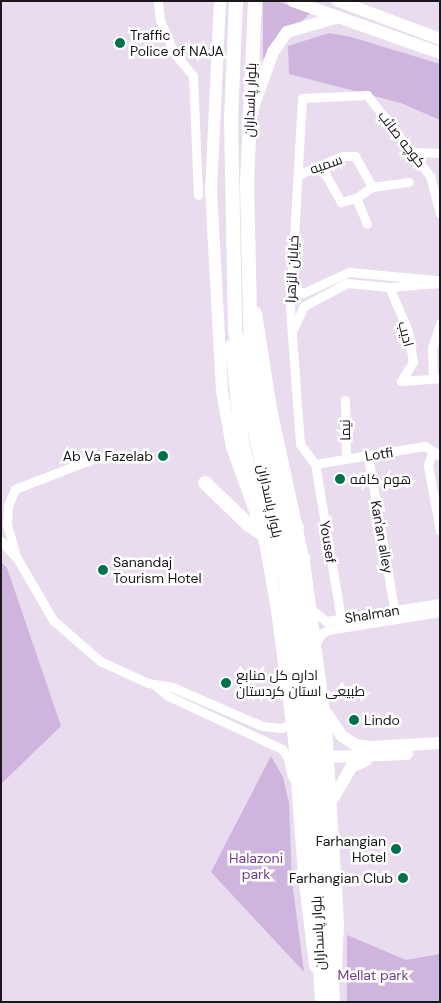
<!DOCTYPE html>
<html>
<head>
<meta charset="utf-8">
<style>
	body { margin:0 }
	#map { position:relative; width:441px; height:1003px; overflow:hidden; background:#e8dcee; font-family:"DM Sans",Cairo,sans-serif }
	div>[style] { position:absolute }
	.green>* { inset:0; background:#cfb4dd }
	.minor>* { height:9px; margin:-4.5px; padding:0 4.5px; transform-origin:4.5px; border-radius:4.5px; background:#fff }
	.secondary>* { height:12px; margin:-6px; padding:0 6px; transform-origin:6px; border-radius:6px; background:#fff }
	.primary>* { height:14px; margin:-7px; padding:0 7px; transform-origin:7px; border-radius:7px; background:#fff }
	.dots>* { width:14px; height:14px; translate:-50% -50%; box-sizing:border-box; border:2px solid #fff; border-radius:50% }
	span { translate:-50% -50%; white-space:nowrap; text-align:center; line-height:1.15; -webkit-text-stroke:5px #fff; paint-order:stroke }
	.poi-label { font-size:14px; color:#1a161c }
	.left { translate:0 -50%; text-align:left }
	.right { translate:-100% -50%; text-align:right }
	.street-label { font-size:14px; color:#1a161c }
	.park-label { font-size:14px; color:#703f86 }
	.frame { position:absolute; inset:0; border:2px solid #1a161c; pointer-events:none }
</style>
</head>
<body>
<div id="map">
	<div class="green">
		<i style="clip-path:polygon(263px 1px,277px 1px,310px 13px,263px 59px)"></i>
		<i style="clip-path:polygon(329px 33px,351px 37px,440px 64px,440px 120px,401px 103px,289px 74px,288px 46px)"></i>
		<i style="clip-path:polygon(1px 562px,7px 568px,61px 726px,1px 784px)"></i>
		<i style="clip-path:polygon(271px 756px,283px 777px,289px 803px,292px 881px,304px 972px,211px 872px)"></i>
		<i style="clip-path:polygon(347px 935px,406px 960px,440px 954px,440px 1002px,347px 1002px)"></i>
	</div>
	<div class="minor">
		<i style="left:158px;top:1px;width:19px;rotate:84deg"></i>
		<i style="left:160px;top:20px;width:36px;rotate:67deg"></i>
		<i style="left:174px;top:53px;width:30px;rotate:50deg"></i>
		<i style="left:193px;top:76px;width:119px;rotate:87.6deg"></i>
		<i style="left:414px;top:152px;width:26px;rotate:2deg"></i>
		<i style="left:320px;top:165px;width:43px;rotate:60.4deg"></i>
		<i style="left:341px;top:202px;width:16px;rotate:-15deg"></i>
		<i style="left:356px;top:198px;width:19px;rotate:-35deg"></i>
		<i style="left:372px;top:187px;width:37px;rotate:-8deg"></i>
		<i style="left:298px;top:175px;width:48px;rotate:-23.4deg"></i>
		<i style="left:342px;top:156px;width:13px"></i>
		<i style="left:355px;top:156px;width:35px;rotate:61deg"></i>
		<i style="left:356px;top:198px;width:28px;rotate:67deg"></i>
		<i style="left:289px;top:287px;width:15px;rotate:23deg"></i>
		<i style="left:303px;top:293px;width:51px;rotate:-24.5deg"></i>
		<i style="left:349px;top:272px;width:88px;rotate:5.2deg"></i>
		<i style="left:389px;top:287px;width:48px;rotate:66.6deg"></i>
		<i style="left:408px;top:331px;width:31px;rotate:81deg"></i>
		<i style="left:413px;top:362px;width:22px;rotate:122deg"></i>
		<i style="left:294px;top:327px;width:23px;rotate:-65deg"></i>
		<i style="left:304px;top:306px;width:49px;rotate:-28.1deg"></i>
		<i style="left:347px;top:283px;width:42px;rotate:5.4deg"></i>
		<i style="left:389px;top:287px;width:51px;rotate:-4.5deg"></i>
		<i style="left:433px;top:378px;width:30px;rotate:-92deg"></i>
		<i style="left:432px;top:348px;width:26px;rotate:-72deg"></i>
		<i style="left:401px;top:381px;width:39px;rotate:-4deg"></i>
		<i style="left:345px;top:400px;width:59px;rotate:89deg"></i>
		<i style="left:433px;top:451px;width:15px;rotate:110deg"></i>
		<i style="left:428px;top:465px;width:67px;rotate:79.7deg"></i>
		<i style="left:368px;top:456px;width:165px;rotate:80.3deg"></i>
		<i style="left:315px;top:464px;width:111px;rotate:-9.3deg"></i>
		<i style="left:425px;top:446px;width:18px;rotate:34deg"></i>
		<i style="left:1px;top:541px;width:23px;rotate:47deg"></i>
		<i style="left:17px;top:558px;width:72px;rotate:59.9deg"></i>
		<i style="left:53px;top:620px;width:62px;rotate:41.1deg"></i>
		<i style="left:100px;top:661px;width:53px;rotate:24.6deg"></i>
		<i style="left:148px;top:683px;width:24px;rotate:9deg"></i>
		<i style="left:172px;top:687px;width:98px;rotate:23.4deg"></i>
		<i style="left:262px;top:726px;width:19px;rotate:6deg"></i>
		<i style="left:281px;top:728px;width:13px;rotate:-23deg"></i>
		<i style="left:16px;top:556px;width:33px;rotate:-106deg"></i>
		<i style="left:7px;top:524px;width:18px;rotate:-87deg"></i>
		<i style="left:8px;top:506px;width:18px;rotate:-68deg"></i>
		<i style="left:15px;top:489px;width:91px;rotate:-21.2deg"></i>
		<i style="left:311px;top:609px;width:19px;rotate:39deg"></i>
		<i style="left:326px;top:621px;width:115px;rotate:-9deg"></i>
		<i style="left:341px;top:619px;width:157px;rotate:-99.5deg"></i>
		<i style="left:315px;top:464px;width:25px;rotate:-127deg"></i>
		<i style="left:300px;top:444px;width:137px;rotate:-94.2deg"></i>
		<i style="left:290px;top:307px;width:209px;rotate:-86.7deg"></i>
		<i style="left:302px;top:98px;width:65px;rotate:-2.6deg"></i>
		<i style="left:367px;top:95px;width:103px;rotate:52.1deg"></i>
		<i style="left:430px;top:176px;width:39px;rotate:75deg"></i>
		<i style="left:315px;top:645px;width:13px;rotate:-61deg"></i>
		<i style="left:321px;top:634px;width:8px;rotate:-30deg"></i>
		<i style="left:328px;top:630px;width:113px;rotate:-9.1deg"></i>
		<i style="left:156px;top:686px;width:16px;rotate:40deg"></i>
		<i style="left:168px;top:696px;width:126px;rotate:24.9deg"></i>
		<i style="left:282px;top:749px;width:11px;rotate:56deg"></i>
		<i style="left:288px;top:758px;width:19px;rotate:78deg"></i>
	</div>
	<div class="secondary">
		<i style="left:220px;top:1px;width:188px;rotate:92.7deg"></i>
		<i style="left:211px;top:189px;width:202px;rotate:86.9deg"></i>
		<i style="left:222px;top:391px;width:57px;rotate:79.9deg"></i>
		<i style="left:232px;top:447px;width:95px;rotate:70.2deg"></i>
		<i style="left:264px;top:536px;width:75px;rotate:80deg"></i>
		<i style="left:277px;top:610px;width:130px;rotate:82.5deg"></i>
		<i style="left:294px;top:739px;width:136px;rotate:85.8deg"></i>
		<i style="left:304px;top:875px;width:92px;rotate:83.1deg"></i>
		<i style="left:293px;top:1px;width:156px;rotate:19.5deg"></i>
		<i style="left:338px;top:1px;width:109px;rotate:20.4deg"></i>
		<i style="left:252px;top:110px;width:62px;rotate:-70.1deg"></i>
		<i style="left:273px;top:52px;width:24px;rotate:-55deg"></i>
		<i style="left:287px;top:32px;width:54px;rotate:-16.1deg"></i>
		<i style="left:256px;top:313px;width:97px;rotate:81.1deg"></i>
		<i style="left:271px;top:409px;width:157px;rotate:77.8deg"></i>
		<i style="left:304px;top:562px;width:166px;rotate:82.4deg"></i>
		<i style="left:326px;top:727px;width:197px;rotate:86.5deg"></i>
		<i style="left:338px;top:924px;width:43px;rotate:92.7deg"></i>
		<i style="left:327px;top:714px;width:27px;rotate:56deg"></i>
		<i style="left:342px;top:736px;width:17px;rotate:33deg"></i>
		<i style="left:356px;top:745px;width:15px;rotate:8deg"></i>
		<i style="left:371px;top:747px;width:69px;rotate:-3.3deg"></i>
		<i style="left:330px;top:757px;width:77px;rotate:-2.2deg"></i>
		<i style="left:334px;top:797px;width:34px;rotate:-60deg"></i>
		<i style="left:351px;top:767px;width:17px;rotate:-24deg"></i>
	</div>
	<div class="primary">
		<i style="left:236px;top:1px;width:117px;rotate:92.4deg"></i>
		<i style="left:231px;top:118px;width:213px;rotate:88.9deg"></i>
		<i style="left:235px;top:331px;width:252px;rotate:78.6deg"></i>
		<i style="left:285px;top:578px;width:85px;rotate:81.9deg"></i>
		<i style="left:297px;top:662px;width:119px;rotate:83.7deg"></i>
		<i style="left:310px;top:780px;width:222px;rotate:86.9deg"></i>
		<i style="left:255px;top:1px;width:181px;rotate:92.5deg"></i>
		<i style="left:247px;top:182px;width:171px;rotate:88.7deg"></i>
		<i style="left:251px;top:353px;width:228px;rotate:78.6deg"></i>
		<i style="left:296px;top:577px;width:83px;rotate:81.7deg"></i>
		<i style="left:308px;top:659px;width:158px;rotate:84.5deg"></i>
		<i style="left:323px;top:816px;width:186px;rotate:86.9deg"></i>
		<i style="left:232px;top:346px;width:96px;rotate:84deg"></i>
		<i style="left:242px;top:441px;width:72px;rotate:77.9deg"></i>
		<i style="left:205px;top:483px;width:61px;rotate:43.7deg"></i>
		<i style="left:249px;top:525px;width:29px;rotate:34deg"></i>
		<i style="left:273px;top:541px;width:17px;rotate:-13deg"></i>
		<i style="left:290px;top:537px;width:12px;rotate:-55deg"></i>
		<i style="left:270px;top:566px;width:13px;rotate:-61deg"></i>
		<i style="left:276px;top:555px;width:16px;rotate:-11deg"></i>
		<i style="left:292px;top:552px;width:13px;rotate:29deg"></i>
		<i style="left:296px;top:758px;width:34px;rotate:-2deg"></i>
	</div>
	<div class="dots">
		<i style="left:120px;top:43px;background:#00724b"></i>
		<i style="left:163px;top:456px;background:#00724b"></i>
		<i style="left:340px;top:479px;background:#00724b"></i>
		<i style="left:103px;top:570px;background:#00724b"></i>
		<i style="left:226px;top:683px;background:#00724b"></i>
		<i style="left:354px;top:720px;background:#00724b"></i>
		<i style="left:396px;top:849px;background:#00724b"></i>
		<i style="left:403px;top:878px;background:#00724b"></i>
	</div>
	<div class="poi-label">
		<span class="left" style="left:130px;top:43px">Traffic<br>Police of NAJA</span>
		<span class="right" style="left:153px;top:456px">Ab Va Fazelab</span>
		<span class="left" style="left:350px;top:479px">هوم کافه</span>
		<span class="left" style="left:113px;top:570px">Sanandaj<br>Tourism Hotel</span>
		<span class="left" style="left:236px;top:683px">اداره کل منابع<br>طبیعی استان کردستان</span>
		<span class="left" style="left:364px;top:720px">Lindo</span>
		<span class="right" style="left:386px;top:849px">Farhangian<br>Hotel</span>
		<span class="right" style="left:393px;top:878px">Farhangian Club</span>
	</div>
	<div class="street-label">
		<span style="left:250px;top:100px;rotate:-88deg">بلوار پاسداران</span>
		<span style="left:402px;top:139px;rotate:52deg">کوچه صائب</span>
		<span style="left:326px;top:164px;rotate:-20deg">سمیه</span>
		<span style="left:292px;top:269px;rotate:-87deg">خیابان الزهرا</span>
		<span style="left:406px;top:334px;rotate:75deg">ادیب</span>
		<span style="left:345px;top:430px;rotate:-91deg">نیما</span>
		<span style="left:379px;top:454px;rotate:-9deg">Lotfi</span>
		<span style="left:270px;top:501px;rotate:78deg">بلوار پاسداران</span>
		<span style="left:382px;top:537px;rotate:80deg">Kan'an alley</span>
		<span style="left:328px;top:542px;rotate:81deg">Yousef</span>
		<span style="left:372px;top:614px;rotate:-9deg">Shalman</span>
		<span style="left:318px;top:933px;rotate:-93deg">بلوار پاسداران</span>
	</div>
	<div class="park-label">
		<span style="left:256px;top:866px">Halazoni<br>park</span>
		<span style="left:373px;top:975px">Mellat park</span>
	</div>
	<div class="frame"></div>
</div>
</body>
</html>
